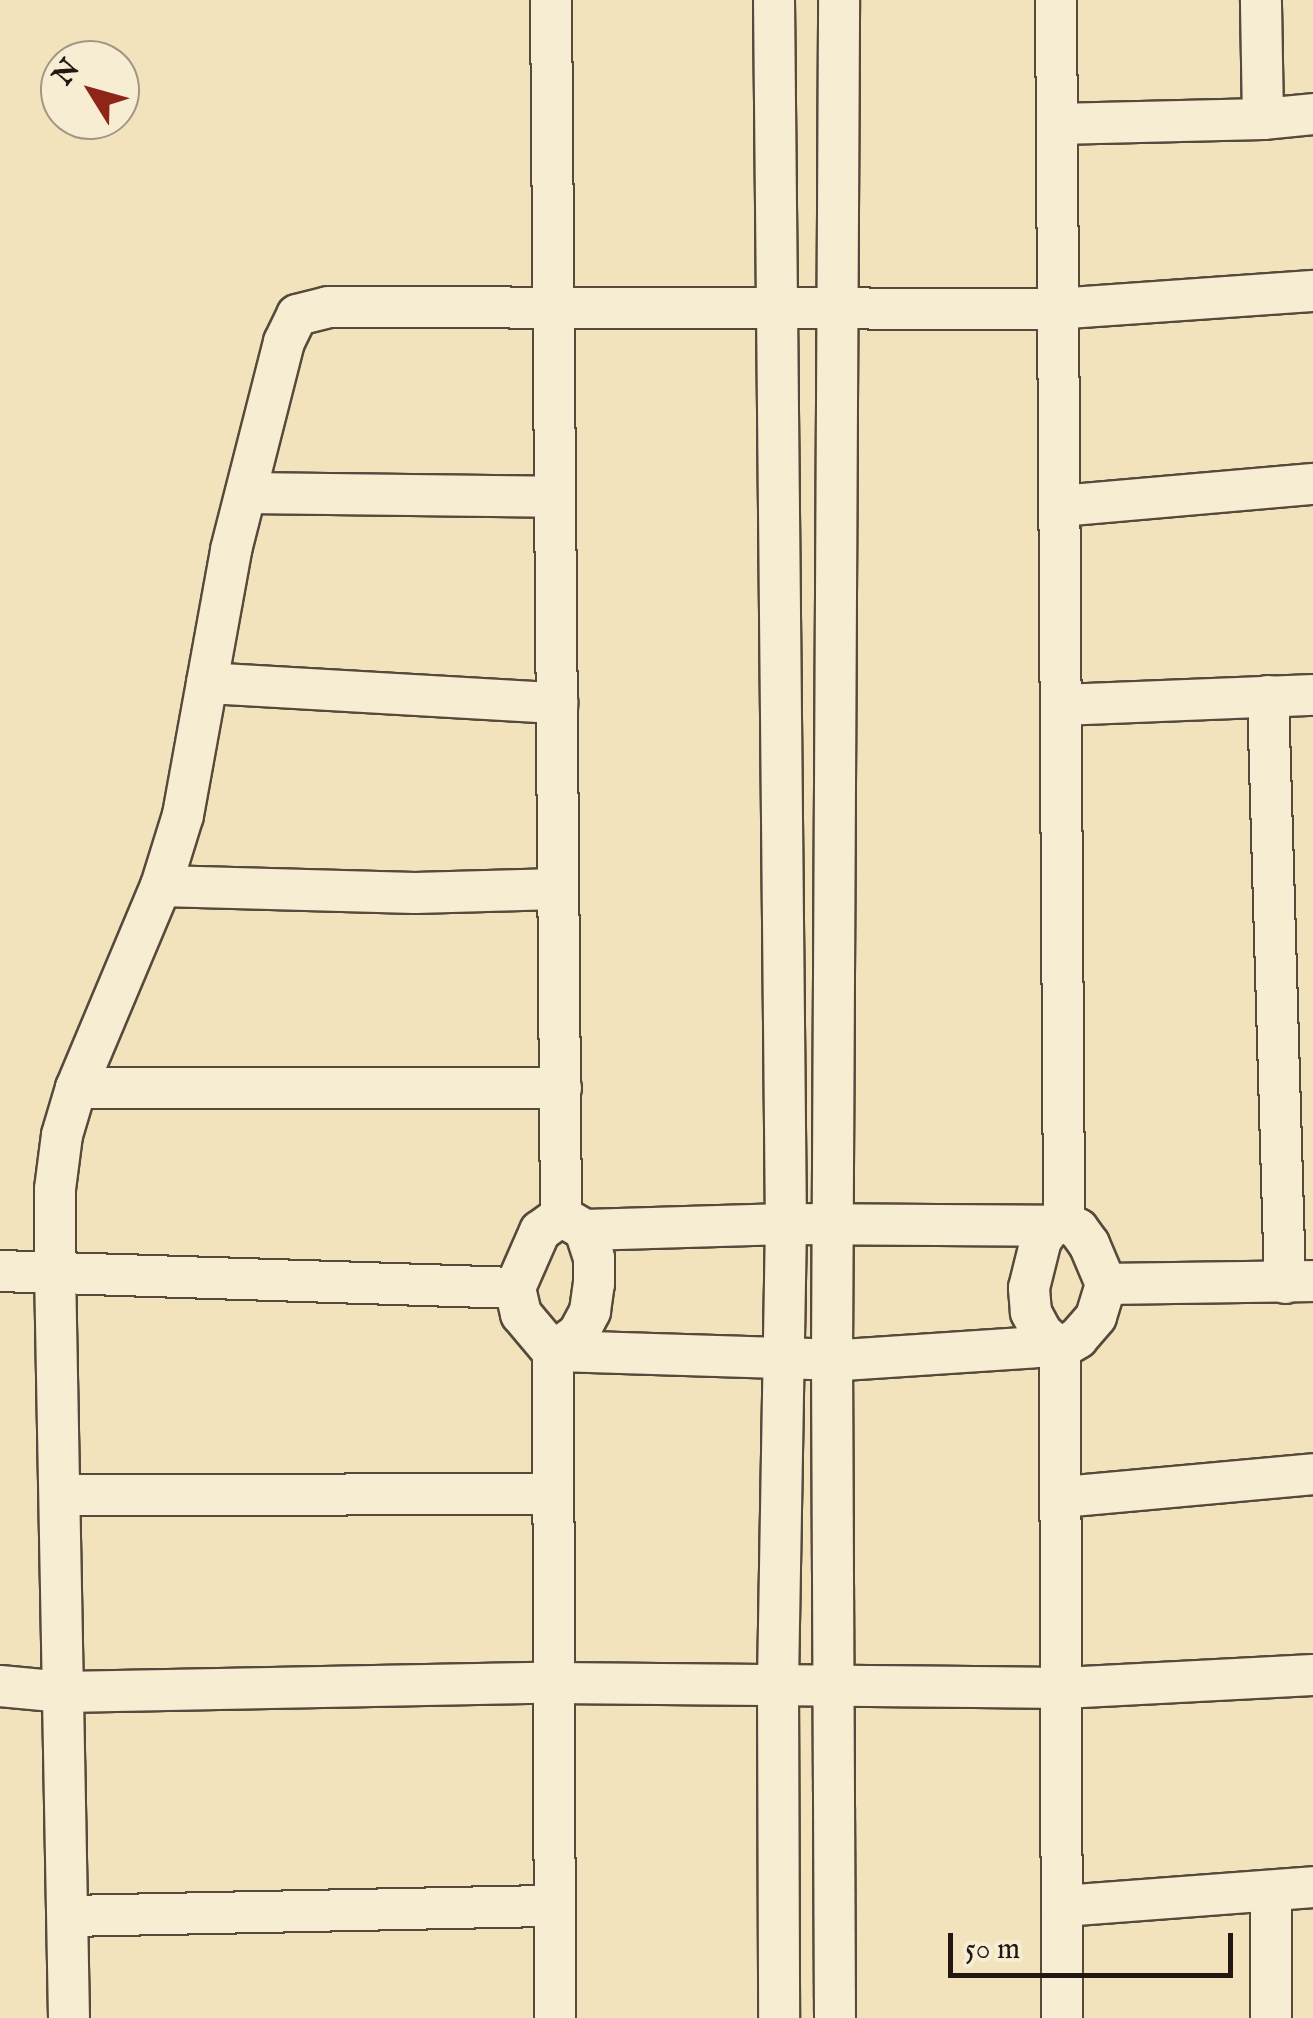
<!DOCTYPE html>
<html>
<head>
<meta charset="utf-8">
<style>
	body { margin:0 }
	#map { position:relative; width:1313px; height:2018px; overflow:hidden; background:#f2e3bc; font-family:"IM FELL English",serif }
	div>[style] { position:absolute }
	.roads { filter:drop-shadow(2px 0 #564a3d) drop-shadow(-2px 0 #564a3d) drop-shadow(0 2px #564a3d) drop-shadow(0 -2px #564a3d) }
	.minor>* { height:40px; margin:-20px; padding:0 20px; transform-origin:20px; border-radius:20px; background:#f7edd3 }
	span { translate:-50% -50%; white-space:nowrap; text-align:center; line-height:1.15; -webkit-text-stroke:8px #f7edd3; paint-order:stroke }
	.north { position:absolute; left:40px; top:40px; width:100px; height:100px; box-sizing:border-box; background:#f7edd3; border:2px solid #a29786; border-radius:50%; rotate:307deg; font-size:28px; font-weight:700; line-height:40px; text-align:center; color:#221713 }
	.north::after { content:''; display:block; margin:auto; width:35px; height:45px; background:#8f2418; clip-path:polygon(50% 0,100% 100%,50% 72%,0 100%) }
	.scale { position:absolute; left:948px; top:1933px; width:285px; height:45px; box-sizing:border-box; border:5px solid #221713; border-top:0; padding-left:12px; font-size:30px; line-height:35px; white-space:nowrap; color:#221713; -webkit-text-stroke:8px #f7edd3; paint-order:stroke }
</style>
</head>
<body>
<div id="map">
	<div class="roads">
		<div class="minor">
			<i style="left:551px;top:0;width:1216px;rotate:89.53deg"></i>
			<i style="left:774px;top:0;width:1224px;rotate:89.44deg"></i>
			<i style="left:786px;top:1224px;width:464px;rotate:91deg"></i>
			<i style="left:778px;top:1688px;width:330px;rotate:89.8deg"></i>
			<i style="left:1056px;top:0;width:1222px;rotate:89.62deg"></i>
			<i style="left:1263px;top:119px;width:50px;rotate:-5.7deg"></i>
			<i style="left:1057px;top:124px;width:206px;rotate:-1.4deg"></i>
			<i style="left:1263px;top:119px;width:119px;rotate:-91deg"></i>
			<i style="left:246px;top:493px;width:308px;rotate:0.7deg"></i>
			<i style="left:1060px;top:506px;width:254px;rotate:-5deg"></i>
			<i style="left:207px;top:683px;width:351px;rotate:3.3deg"></i>
			<i style="left:1268px;top:696px;width:587px;rotate:88.34deg"></i>
			<i style="left:1062px;top:705px;width:251px;rotate:-2.3deg"></i>
			<i style="left:161px;top:886px;width:254px;rotate:1.6deg"></i>
			<i style="left:415px;top:893px;width:143px;rotate:-1.6deg"></i>
			<i style="left:76px;top:1088px;width:485px"></i>
			<i style="left:1064px;top:1222px;width:16px;rotate:27deg"></i>
			<i style="left:1078px;top:1229px;width:19px;rotate:54deg"></i>
			<i style="left:1089px;top:1244px;width:43px;rotate:67deg"></i>
			<i style="left:1106px;top:1284px;width:34px;rotate:107deg"></i>
			<i style="left:1096px;top:1317px;width:28px;rotate:131deg"></i>
			<i style="left:1078px;top:1338px;width:21px;rotate:149deg"></i>
			<i style="left:1060px;top:1349px;width:24px;rotate:-138deg"></i>
			<i style="left:1042px;top:1333px;width:24px;rotate:-118deg"></i>
			<i style="left:1031px;top:1312px;width:24px;rotate:-95deg"></i>
			<i style="left:1029px;top:1288px;width:49px;rotate:-76deg"></i>
			<i style="left:1041px;top:1240px;width:17px;rotate:-54deg"></i>
			<i style="left:1051px;top:1226px;width:14px;rotate:-17deg"></i>
			<i style="left:585px;top:1230px;width:201px;rotate:-1.7deg"></i>
			<i style="left:786px;top:1224px;width:265px;rotate:0.4deg"></i>
			<i style="left:0;top:1271px;width:515px;rotate:1.89deg"></i>
			<i style="left:1106px;top:1284px;width:207px;rotate:-0.8deg"></i>
			<i style="left:1060px;top:1349px;width:669px;rotate:89.83deg"></i>
			<i style="left:558px;top:1351px;width:285px;rotate:1.8deg"></i>
			<i style="left:843px;top:1360px;width:210px;rotate:-3.8deg"></i>
			<i style="left:553px;top:1352px;width:31px;rotate:-36deg"></i>
			<i style="left:578px;top:1334px;width:26px;rotate:-62deg"></i>
			<i style="left:590px;top:1311px;width:27px;rotate:-82deg"></i>
			<i style="left:594px;top:1284px;width:26px;rotate:-90deg"></i>
			<i style="left:594px;top:1258px;width:29px;rotate:-108deg"></i>
			<i style="left:585px;top:1230px;width:28px;rotate:-150deg"></i>
			<i style="left:561px;top:1216px;width:26px;rotate:144deg"></i>
			<i style="left:540px;top:1231px;width:62px;rotate:113.7deg"></i>
			<i style="left:515px;top:1288px;width:27px;rotate:77deg"></i>
			<i style="left:521px;top:1314px;width:50px;rotate:49.9deg"></i>
			<i style="left:553px;top:1352px;width:666px;rotate:89.83deg"></i>
			<i style="left:61px;top:1495px;width:491px;rotate:-0.1deg"></i>
			<i style="left:1062px;top:1497px;width:252px;rotate:-5.2deg"></i>
			<i style="left:0;top:1686px;width:64px;rotate:5.4deg"></i>
			<i style="left:64px;top:1692px;width:491px;rotate:-1.1deg"></i>
			<i style="left:555px;top:1683px;width:508px;rotate:0.56deg"></i>
			<i style="left:1063px;top:1688px;width:250px;rotate:-3deg"></i>
			<i style="left:1271px;top:1893px;width:125px;rotate:90deg"></i>
			<i style="left:1063px;top:1906px;width:251px;rotate:-4.3deg"></i>
			<i style="left:68px;top:1916px;width:486px;rotate:-1.2deg"></i>
			<i style="left:69px;top:2018px;width:748px;rotate:-91.07deg"></i>
			<i style="left:55px;top:1270px;width:81px;rotate:-90deg"></i>
			<i style="left:55px;top:1189px;width:54px;rotate:-82.6deg"></i>
			<i style="left:62px;top:1135px;width:49px;rotate:-73.4deg"></i>
			<i style="left:76px;top:1088px;width:219px;rotate:-67.2deg"></i>
			<i style="left:161px;top:886px;width:74px;rotate:-72.8deg"></i>
			<i style="left:183px;top:815px;width:269px;rotate:-79.7deg"></i>
			<i style="left:231px;top:550px;width:215px;rotate:-75.7deg"></i>
			<i style="left:284px;top:342px;width:30px;rotate:-64deg"></i>
			<i style="left:297px;top:315px;width:32px;rotate:-14deg"></i>
			<i style="left:328px;top:307px;width:727px;rotate:0.16deg"></i>
			<i style="left:1055px;top:309px;width:259px;rotate:-4deg"></i>
			<i style="left:835px;top:2018px;width:659px;rotate:-90.26deg"></i>
			<i style="left:832px;top:1359px;width:1359px;rotate:-89.7deg"></i>
		</div>
	</div>
	<div class="north">N</div>
	<div class="scale">50 m</div>
</div>
</body>
</html>
